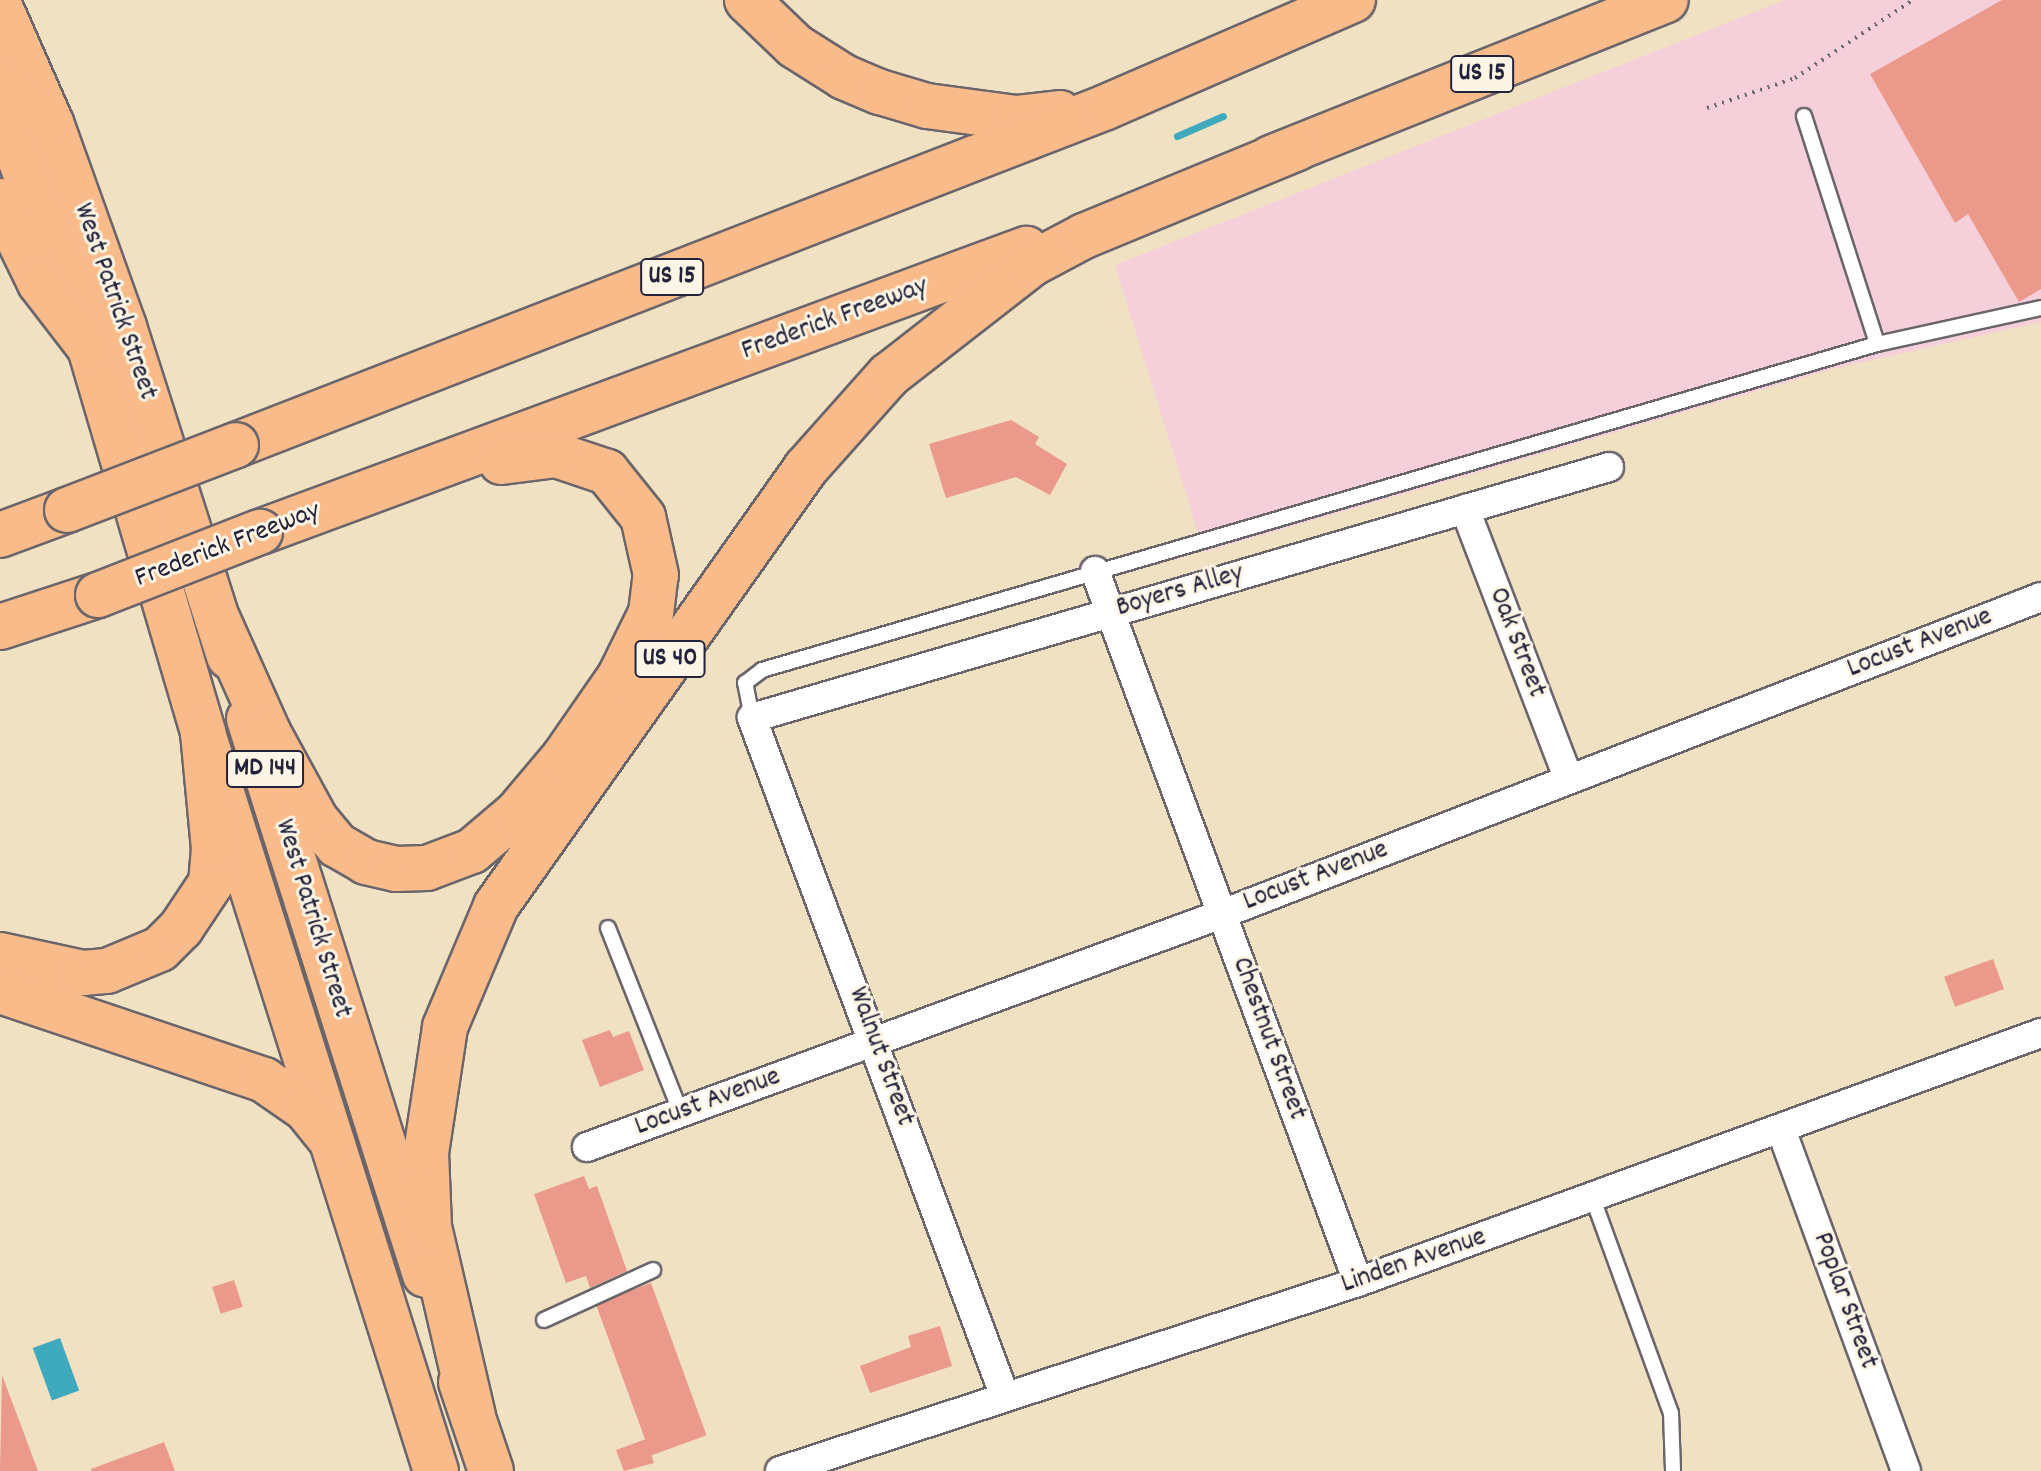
<!DOCTYPE html>
<html>
<head>
<meta charset="utf-8">
<style>
	body { margin:0 }
	#map { position:relative; width:2041px; height:1471px; overflow:hidden; background:#f0e1c3; font-family:Dekko,sans-serif }
	div>[style] { position:absolute }
	.built>* { inset:0; background:#f5cfda }
	.water>* { inset:0; background:#3faabe; transform-origin:0 0 }
	.stream>* { height:7px; margin:-3.5px; padding:0 3.5px; transform-origin:3.5px; border-radius:3.5px; background:#3faabe }
	.building>* { inset:0; background:#ea998b; transform-origin:0 0 }
	.path>* { height:4px; margin-top:-2px; transform-origin:0; background:repeating-linear-gradient(90deg,#6a656b 0 2px,transparent 0 8px) }
	.roads { filter:drop-shadow(2px 0 #6a656b) drop-shadow(-2px 0 #6a656b) drop-shadow(0 2px #6a656b) drop-shadow(0 -2px #6a656b) }
	.service>* { height:14px; margin:-7px; padding:0 7px; transform-origin:7px; border-radius:7px; background:#fff }
	.minor>* { height:28px; margin:-14px; padding:0 14px; transform-origin:14px; border-radius:14px; background:#fff }
	.primary>* { height:44px; margin:-22px; padding:0 22px; transform-origin:22px; border-radius:22px; background:#fabb8b }
	.motorway>* { height:44px; margin:-22px; padding:0 22px; transform-origin:22px; border-radius:22px; background:#fabb8b }
	.bridges { filter:drop-shadow(2px 0 #6a656b) drop-shadow(-2px 0 #6a656b) drop-shadow(0 2px #6a656b) drop-shadow(0 -2px #6a656b) }
	.motorway-bridge>* { height:44px; margin:-22px; padding:0 22px; transform-origin:22px; border-radius:22px; background:#fabb8b }
	span { translate:-50% -50%; white-space:nowrap; text-align:center; line-height:1.15; -webkit-text-stroke:6px #fcf5e5; paint-order:stroke }
	.shield-label span { padding:2px 6px; background:#fcf5e5; border:2px solid; border-radius:6px; -webkit-text-stroke-width:0 }
	.shield-label { font-size:26px; color:#22223b; font-weight:700 }
	.street-label { font-size:28px; color:#22223b }
</style>
</head>
<body>
<div id="map">
	<div class="built">
		<i style="clip-path:polygon(1785px 0,2041px 0,2041px 322px,1832px 369px,1204px 552px,1115px 265px)"></i>
	</div>
	<div class="water">
		<i style="left:60px;top:1338px;width:56px;height:29px;rotate:70deg"></i>
	</div>
	<div class="stream">
		<i style="left:1177px;top:136px;width:50px;rotate:-23.5deg"></i>
	</div>
	<div class="building">
		<i style="clip-path:polygon(2002px 0,2041px 0,2041px 289px,2019px 302px,1968px 214px,1955px 223px,1870px 74px)"></i>
		<i style="clip-path:polygon(1011px 420px,1039px 437px,1035px 444px,1067px 464px,1050px 495px,1016px 477px,946px 498px,929px 444px)"></i>
		<i style="left:1993px;top:959px;width:32px;height:52px;rotate:70deg"></i>
		<i style="clip-path:polygon(610px 1030px,613px 1037px,629px 1031px,644px 1070px,600px 1087px,582px 1040px)"></i>
		<i style="clip-path:polygon(584px 1176px,589px 1189px,597px 1186px,627px 1271px,590px 1288px,586px 1276px,566px 1283px,534px 1194px)"></i>
		<i style="left:234px;top:1280px;width:28px;height:23px;rotate:72deg"></i>
		<i style="left:651px;top:1283px;width:162px;height:59px;rotate:70deg"></i>
		<i style="clip-path:polygon(940px 1326px,952px 1366px,870px 1393px,860px 1366px,911px 1347px,908px 1336px)"></i>
		<i style="clip-path:polygon(2px 1375px,38px 1471px,0 1471px)"></i>
		<i style="clip-path:polygon(646px 1439px,654px 1463px,624px 1471px,616px 1450px)"></i>
		<i style="clip-path:polygon(164px 1442px,175px 1471px,91px 1471px,91px 1469px)"></i>
	</div>
	<div class="path">
		<i style="left:1707px;top:108px;width:93px;rotate:-18.8deg"></i>
		<i style="left:1795px;top:78px;width:141px;rotate:-33.5deg"></i>
	</div>
	<div class="roads">
		<div class="service">
			<i style="left:1804px;top:116px;width:239px;rotate:72.2deg"></i>
			<i style="left:752px;top:718px;width:36px;rotate:-101deg"></i>
			<i style="left:745px;top:683px;width:21px;rotate:-37deg"></i>
			<i style="left:762px;top:670px;width:1162px;rotate:-16.3deg"></i>
			<i style="left:1877px;top:344px;width:168px;rotate:-12.4deg"></i>
			<i style="left:608px;top:928px;width:199px;rotate:68.5deg"></i>
			<i style="left:1593px;top:1199px;width:228px;rotate:70deg"></i>
			<i style="left:1671px;top:1413px;width:58px;rotate:88deg"></i>
			<i style="left:544px;top:1320px;width:120px;rotate:-24.6deg"></i>
		</div>
		<div class="minor">
			<i style="left:1465px;top:509px;width:288px;rotate:69deg"></i>
			<i style="left:1095px;top:571px;width:758px;rotate:69.7deg"></i>
			<i style="left:1782px;top:1132px;width:361px;rotate:69.9deg"></i>
			<i style="left:587px;top:1147px;width:676px;rotate:-20.15deg"></i>
			<i style="left:1222px;top:914px;width:878px;rotate:-21.16deg"></i>
			<i style="left:1005px;top:1397px;width:725px;rotate:-110.44deg"></i>
			<i style="left:752px;top:718px;width:893px;rotate:-16.32deg"></i>
			<i style="left:780px;top:1471px;width:608px;rotate:-18.11deg"></i>
			<i style="left:1358px;top:1282px;width:727px;rotate:-20.03deg"></i>
		</div>
		<div class="primary">
			<i style="left:0;top:7px;width:127px;rotate:66.3deg"></i>
			<i style="left:51px;top:123px;width:217px;rotate:70.3deg"></i>
			<i style="left:124px;top:327px;width:346px;rotate:72.3deg"></i>
			<i style="left:0;top:105px;width:259px;rotate:69.7deg"></i>
			<i style="left:90px;top:348px;width:401px;rotate:73.6deg"></i>
			<i style="left:203px;top:733px;width:774px;rotate:72.48deg"></i>
			<i style="left:249px;top:719px;width:583px;rotate:72.43deg"></i>
			<i style="left:461px;top:1382px;width:94px;rotate:71.4deg"></i>
		</div>
		<div class="motorway">
			<i style="left:747px;top:0;width:66px;rotate:43.8deg"></i>
			<i style="left:795px;top:46px;width:58px;rotate:32.3deg"></i>
			<i style="left:844px;top:77px;width:39px;rotate:23deg"></i>
			<i style="left:880px;top:92px;width:49px;rotate:16.6deg"></i>
			<i style="left:927px;top:106px;width:90px;rotate:7.7deg"></i>
			<i style="left:1016px;top:118px;width:44px;rotate:-6.5deg"></i>
			<i style="left:0;top:81px;width:66px;rotate:39.5deg"></i>
			<i style="left:1271px;top:158px;width:425px;rotate:-21.8deg"></i>
			<i style="left:0;top:201px;width:91px;rotate:64deg"></i>
			<i style="left:40px;top:283px;width:82px;rotate:52.4deg"></i>
			<i style="left:236px;top:445px;width:933px;rotate:-21.23deg"></i>
			<i style="left:1106px;top:107px;width:269px;rotate:-23.4deg"></i>
			<i style="left:260px;top:532px;width:817px;rotate:-20.28deg"></i>
			<i style="left:0;top:535px;width:72px;rotate:-20.5deg"></i>
			<i style="left:218px;top:620px;width:123px;rotate:65.9deg"></i>
			<i style="left:268px;top:732px;width:100px;rotate:61.4deg"></i>
			<i style="left:316px;top:820px;width:33px;rotate:50deg"></i>
			<i style="left:337px;top:845px;width:34px;rotate:30deg"></i>
			<i style="left:366px;top:862px;width:31px;rotate:13deg"></i>
			<i style="left:396px;top:869px;width:31px;rotate:-2deg"></i>
			<i style="left:427px;top:868px;width:48px;rotate:-20.7deg"></i>
			<i style="left:472px;top:851px;width:59px;rotate:-40.2deg"></i>
			<i style="left:517px;top:813px;width:73px;rotate:-50deg"></i>
			<i style="left:564px;top:757px;width:98px;rotate:-55.3deg"></i>
			<i style="left:620px;top:676px;width:70px;rotate:-63.8deg"></i>
			<i style="left:651px;top:613px;width:38px;rotate:-83deg"></i>
			<i style="left:656px;top:575px;width:59px;rotate:-102.6deg"></i>
			<i style="left:643px;top:517px;width:58px;rotate:-128.7deg"></i>
			<i style="left:607px;top:472px;width:54px;rotate:-161.6deg"></i>
			<i style="left:556px;top:455px;width:55px;rotate:172.7deg"></i>
			<i style="left:0;top:627px;width:103px;rotate:-18.1deg"></i>
			<i style="left:0;top:955px;width:85px;rotate:12.2deg"></i>
			<i style="left:83px;top:973px;width:24px;rotate:-5deg"></i>
			<i style="left:107px;top:971px;width:57px;rotate:-22.5deg"></i>
			<i style="left:160px;top:949px;width:30px;rotate:-45deg"></i>
			<i style="left:181px;top:928px;width:54px;rotate:-56.3deg"></i>
			<i style="left:211px;top:883px;width:34px;rotate:-85deg"></i>
			<i style="left:214px;top:849px;width:117px;rotate:-95.4deg"></i>
			<i style="left:0;top:991px;width:279px;rotate:18.6deg"></i>
			<i style="left:264px;top:1080px;width:51px;rotate:34.6deg"></i>
			<i style="left:306px;top:1109px;width:40px;rotate:51deg"></i>
			<i style="left:473px;top:1416px;width:194px;rotate:-103.1deg"></i>
			<i style="left:429px;top:1227px;width:74px;rotate:-92.3deg"></i>
			<i style="left:426px;top:1153px;width:127px;rotate:-81.4deg"></i>
			<i style="left:445px;top:1027px;width:131px;rotate:-67.1deg"></i>
			<i style="left:496px;top:906px;width:537px;rotate:-54.71deg"></i>
			<i style="left:806px;top:468px;width:125px;rotate:-48.3deg"></i>
			<i style="left:889px;top:375px;width:182px;rotate:-37.9deg"></i>
			<i style="left:1033px;top:263px;width:58px;rotate:-27.9deg"></i>
			<i style="left:1084px;top:236px;width:230px;rotate:-22.4deg"></i>
		</div>
	</div>
	<div class="bridges">
		<div class="motorway-bridge">
			<i style="left:67px;top:510px;width:181px;rotate:-21deg"></i>
			<i style="left:98px;top:595px;width:174px;rotate:-21.3deg"></i>
		</div>
	</div>
	<div class="shield-label">
		<span style="left:1482px;top:74px">US 15</span>
		<span style="left:672px;top:277px">US 15</span>
		<span style="left:670px;top:659px">US 40</span>
		<span style="left:265px;top:769px">MD 144</span>
	</div>
	<div class="street-label">
		<span style="left:114px;top:302px;rotate:71deg">West Patrick Street</span>
		<span style="left:835px;top:320px;rotate:-20deg">Frederick Freeway</span>
		<span style="left:228px;top:546px;rotate:-21deg">Frederick Freeway</span>
		<span style="left:1180px;top:592px;rotate:-16deg">Boyers Alley</span>
		<span style="left:1516px;top:643px;rotate:69deg">Oak Street</span>
		<span style="left:1920px;top:644px;rotate:-21deg">Locust Avenue</span>
		<span style="left:1316px;top:877px;rotate:-21deg">Locust Avenue</span>
		<span style="left:312px;top:919px;rotate:73deg">West Patrick Street</span>
		<span style="left:1268px;top:1039px;rotate:70deg">Chestnut Street</span>
		<span style="left:880px;top:1057px;rotate:70deg">Walnut Street</span>
		<span style="left:708px;top:1103px;rotate:-20deg">Locust Avenue</span>
		<span style="left:1414px;top:1262px;rotate:-19deg">Linden Avenue</span>
		<span style="left:1844px;top:1301px;rotate:70deg">Poplar Street</span>
	</div>
</div>
</body>
</html>
